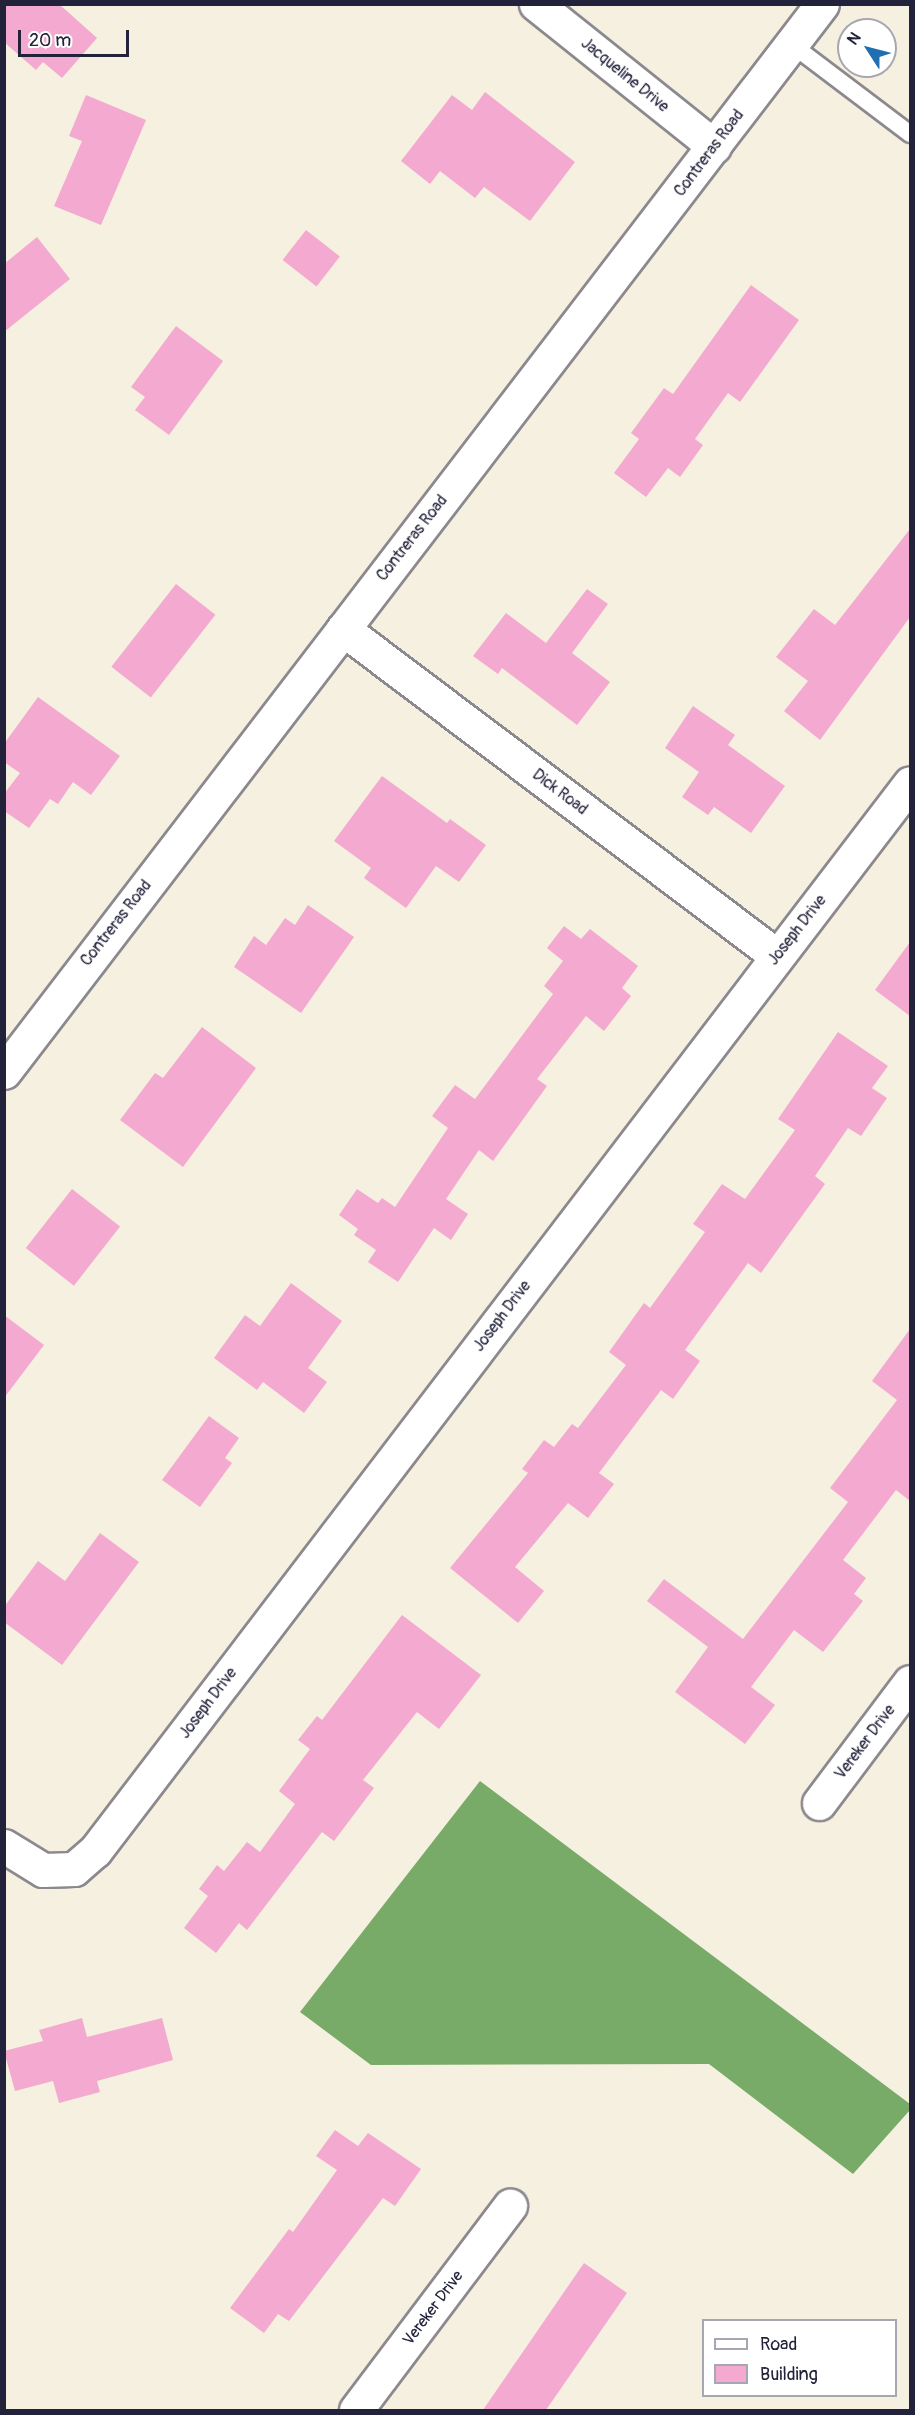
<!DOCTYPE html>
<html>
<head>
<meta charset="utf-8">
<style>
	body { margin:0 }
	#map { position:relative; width:915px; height:2415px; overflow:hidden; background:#f6f0e0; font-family:Pangolin,sans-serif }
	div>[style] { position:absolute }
	.forest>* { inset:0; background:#78ab67 }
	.building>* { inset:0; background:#f4a9d0; transform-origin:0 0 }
	.roads { filter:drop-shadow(2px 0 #8c898e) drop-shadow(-2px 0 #8c898e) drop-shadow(0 2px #8c898e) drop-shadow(0 -2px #8c898e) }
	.service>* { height:16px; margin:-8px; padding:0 8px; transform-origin:8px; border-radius:8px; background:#fff }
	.minor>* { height:33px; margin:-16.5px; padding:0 16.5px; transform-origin:16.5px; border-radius:16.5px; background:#fff }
	.tertiary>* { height:33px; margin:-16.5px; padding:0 16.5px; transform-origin:16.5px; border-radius:16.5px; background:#fff }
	span { translate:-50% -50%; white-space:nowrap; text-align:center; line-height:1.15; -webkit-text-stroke:4.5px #fff; paint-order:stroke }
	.street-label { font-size:16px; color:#22223b }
	.frame { position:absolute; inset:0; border:6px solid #22223b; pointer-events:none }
	.legend { position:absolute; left:702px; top:2319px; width:195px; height:78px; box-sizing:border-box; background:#fff; border:2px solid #a7a7b1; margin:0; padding:8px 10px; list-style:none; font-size:18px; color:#22223b }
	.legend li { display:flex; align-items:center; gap:12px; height:30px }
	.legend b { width:30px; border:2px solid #a7a7b1 }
	.north { position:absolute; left:837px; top:18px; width:60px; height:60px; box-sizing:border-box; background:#fff; border:2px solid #a7a7b1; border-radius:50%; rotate:306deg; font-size:16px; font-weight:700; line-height:24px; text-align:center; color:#22223b }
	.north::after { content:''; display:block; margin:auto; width:21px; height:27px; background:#1f6fb2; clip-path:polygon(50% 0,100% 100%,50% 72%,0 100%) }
	.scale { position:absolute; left:18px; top:30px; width:111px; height:27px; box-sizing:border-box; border:3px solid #22223b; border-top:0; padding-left:8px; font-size:18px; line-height:21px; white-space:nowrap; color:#22223b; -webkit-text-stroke:4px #fff; paint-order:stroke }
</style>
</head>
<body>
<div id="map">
	<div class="forest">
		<i style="clip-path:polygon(480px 1781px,910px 2104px,910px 2110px,853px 2174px,709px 2064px,371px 2065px,300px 2012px)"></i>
	</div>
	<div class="building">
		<i style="clip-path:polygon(4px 4px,59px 4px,97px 38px,62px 78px,43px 62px,36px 70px,4px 42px)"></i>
		<i style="clip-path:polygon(485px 92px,575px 162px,530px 221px,484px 187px,475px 198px,440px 171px,430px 184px,401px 161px,452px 95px,472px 110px)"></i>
		<i style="clip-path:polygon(86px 95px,146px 120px,101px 225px,54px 206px,82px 141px,69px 136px)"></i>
		<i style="left:306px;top:230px;width:43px;height:38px;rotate:38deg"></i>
		<i style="clip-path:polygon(37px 237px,70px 279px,4px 332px,4px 264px)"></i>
		<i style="clip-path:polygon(751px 285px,799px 320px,740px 402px,728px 393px,695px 439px,703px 445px,680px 477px,668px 468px,646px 497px,614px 473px,639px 439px,631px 433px,664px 388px,673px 394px)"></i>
		<i style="clip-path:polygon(176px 326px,223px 361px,169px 435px,135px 410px,145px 397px,131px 387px)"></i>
		<i style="clip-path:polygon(910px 529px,910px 617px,820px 740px,784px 711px,808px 681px,776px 657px,814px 609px,835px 625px)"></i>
		<i style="left:176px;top:584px;width:50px;height:105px;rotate:38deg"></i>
		<i style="clip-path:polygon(587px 589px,608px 604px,572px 653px,610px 682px,577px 725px,502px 668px,498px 674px,473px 656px,506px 613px,546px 643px)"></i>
		<i style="clip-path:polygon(38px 697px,120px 756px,91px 795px,73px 782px,58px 804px,50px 799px,29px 828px,4px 811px,4px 794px,20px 773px,4px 762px,4px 744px)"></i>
		<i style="clip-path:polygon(693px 706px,735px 735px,728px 745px,785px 786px,751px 833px,714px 807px,708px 815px,682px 797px,699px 772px,665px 748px)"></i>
		<i style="clip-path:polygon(382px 776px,447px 823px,450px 819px,486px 845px,459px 882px,436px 866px,406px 908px,364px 878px,371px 868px,334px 841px)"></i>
		<i style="clip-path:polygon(308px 905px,354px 937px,301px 1013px,234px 967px,254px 936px,266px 945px,285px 918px,295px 925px)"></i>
		<i style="clip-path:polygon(564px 926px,581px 939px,590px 929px,638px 966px,622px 988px,631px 996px,604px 1031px,586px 1016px,537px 1079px,547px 1086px,493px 1161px,479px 1150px,446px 1199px,468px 1214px,451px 1240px,434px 1228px,398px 1282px,368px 1262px,376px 1250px,354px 1235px,358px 1229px,339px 1215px,357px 1189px,378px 1203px,382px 1198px,395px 1207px,448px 1128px,432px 1116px,455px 1085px,475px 1099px,553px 994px,544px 986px,563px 961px,547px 948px)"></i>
		<i style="clip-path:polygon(910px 942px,910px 1016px,875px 990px)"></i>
		<i style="clip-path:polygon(202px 1027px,256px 1068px,183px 1167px,120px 1120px,155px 1073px,163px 1078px)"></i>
		<i style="clip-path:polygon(838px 1032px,888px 1066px,872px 1088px,887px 1098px,861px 1136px,848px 1128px,815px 1176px,825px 1184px,761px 1273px,748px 1263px,685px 1350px,700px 1361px,673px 1399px,661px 1390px,599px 1473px,614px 1484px,588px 1518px,568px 1503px,515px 1567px,544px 1591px,518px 1623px,450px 1568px,528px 1473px,522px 1469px,544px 1440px,554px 1447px,572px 1424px,578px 1428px,626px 1365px,609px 1352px,644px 1303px,650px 1308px,705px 1232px,693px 1224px,722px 1184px,745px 1199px,795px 1130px,778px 1119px)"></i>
		<i style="left:72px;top:1189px;width:61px;height:75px;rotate:38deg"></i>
		<i style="clip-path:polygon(291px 1283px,342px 1321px,308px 1368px,327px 1382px,304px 1413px,263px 1382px,257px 1390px,214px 1358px,245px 1315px,260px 1326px)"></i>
		<i style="clip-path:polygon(4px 1315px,44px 1345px,4px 1398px)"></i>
		<i style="clip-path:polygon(910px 1329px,910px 1501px,896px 1490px,843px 1560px,866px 1578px,854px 1594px,863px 1601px,823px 1652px,794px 1630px,751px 1687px,775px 1705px,745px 1744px,675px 1692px,708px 1647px,647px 1601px,664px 1579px,743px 1639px,848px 1502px,830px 1488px,897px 1400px,872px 1381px)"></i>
		<i style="clip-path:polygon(209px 1416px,239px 1438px,225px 1458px,232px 1463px,200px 1507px,162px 1480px)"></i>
		<i style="clip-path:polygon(100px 1533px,139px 1562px,62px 1665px,4px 1622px,4px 1607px,38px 1561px,65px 1581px)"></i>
		<i style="clip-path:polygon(402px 1615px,481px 1675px,439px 1729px,417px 1712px,363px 1780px,374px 1788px,334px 1841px,322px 1832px,247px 1930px,239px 1923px,216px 1953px,184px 1928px,208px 1896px,199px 1889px,217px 1865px,224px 1871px,247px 1842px,260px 1852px,295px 1804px,279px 1791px,310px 1749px,298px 1740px,317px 1716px,322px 1720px)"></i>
		<i style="clip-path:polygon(82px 2018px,87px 2037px,162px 2018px,173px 2060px,97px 2081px,100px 2092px,59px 2103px,53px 2081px,15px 2091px,4px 2051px,43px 2041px,39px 2030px)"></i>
		<i style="clip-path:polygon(335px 2130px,358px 2146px,368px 2133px,421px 2169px,395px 2206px,383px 2198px,289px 2321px,278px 2314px,264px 2333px,230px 2308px,289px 2229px,293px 2232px,337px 2170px,316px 2156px)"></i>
		<i style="clip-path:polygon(584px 2263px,627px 2293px,546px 2410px,483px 2410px)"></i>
	</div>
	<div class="roads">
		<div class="service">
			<i style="left:791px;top:44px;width:149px;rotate:37.1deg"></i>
		</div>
		<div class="minor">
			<i style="left:536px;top:4px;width:228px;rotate:38.6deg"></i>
			<i style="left:343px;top:629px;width:543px;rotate:37deg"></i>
			<i style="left:819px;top:1803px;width:151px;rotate:-53.1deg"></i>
			<i style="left:4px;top:1846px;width:46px;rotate:31.6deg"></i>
			<i style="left:43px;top:1870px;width:31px;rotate:-2deg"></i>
			<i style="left:74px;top:1869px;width:28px;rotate:-41deg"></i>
			<i style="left:95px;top:1851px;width:1343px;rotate:-52.65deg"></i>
			<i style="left:356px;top:2410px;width:256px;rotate:-53deg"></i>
		</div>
		<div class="tertiary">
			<i style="left:4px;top:1072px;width:1345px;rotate:-52.55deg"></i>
		</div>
	</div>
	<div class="street-label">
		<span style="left:625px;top:75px;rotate:39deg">Jacqueline Drive</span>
		<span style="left:709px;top:153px;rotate:-53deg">Contreras Road</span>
		<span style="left:412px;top:538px;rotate:-52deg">Contreras Road</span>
		<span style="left:560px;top:792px;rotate:37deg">Dick Road</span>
		<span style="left:116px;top:923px;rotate:-52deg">Contreras Road</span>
		<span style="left:797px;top:930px;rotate:-52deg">Joseph Drive</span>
		<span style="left:502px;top:1316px;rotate:-53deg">Joseph Drive</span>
		<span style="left:208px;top:1703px;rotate:-53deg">Joseph Drive</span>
		<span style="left:865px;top:1742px;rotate:-53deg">Vereker Drive</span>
		<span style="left:433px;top:2308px;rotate:-53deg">Vereker Drive</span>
	</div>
	<div class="frame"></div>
	<ul class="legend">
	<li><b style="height:8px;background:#fff"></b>Road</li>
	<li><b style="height:16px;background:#f4a9d0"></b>Building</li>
	</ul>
	<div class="north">N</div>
	<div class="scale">20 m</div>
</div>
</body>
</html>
